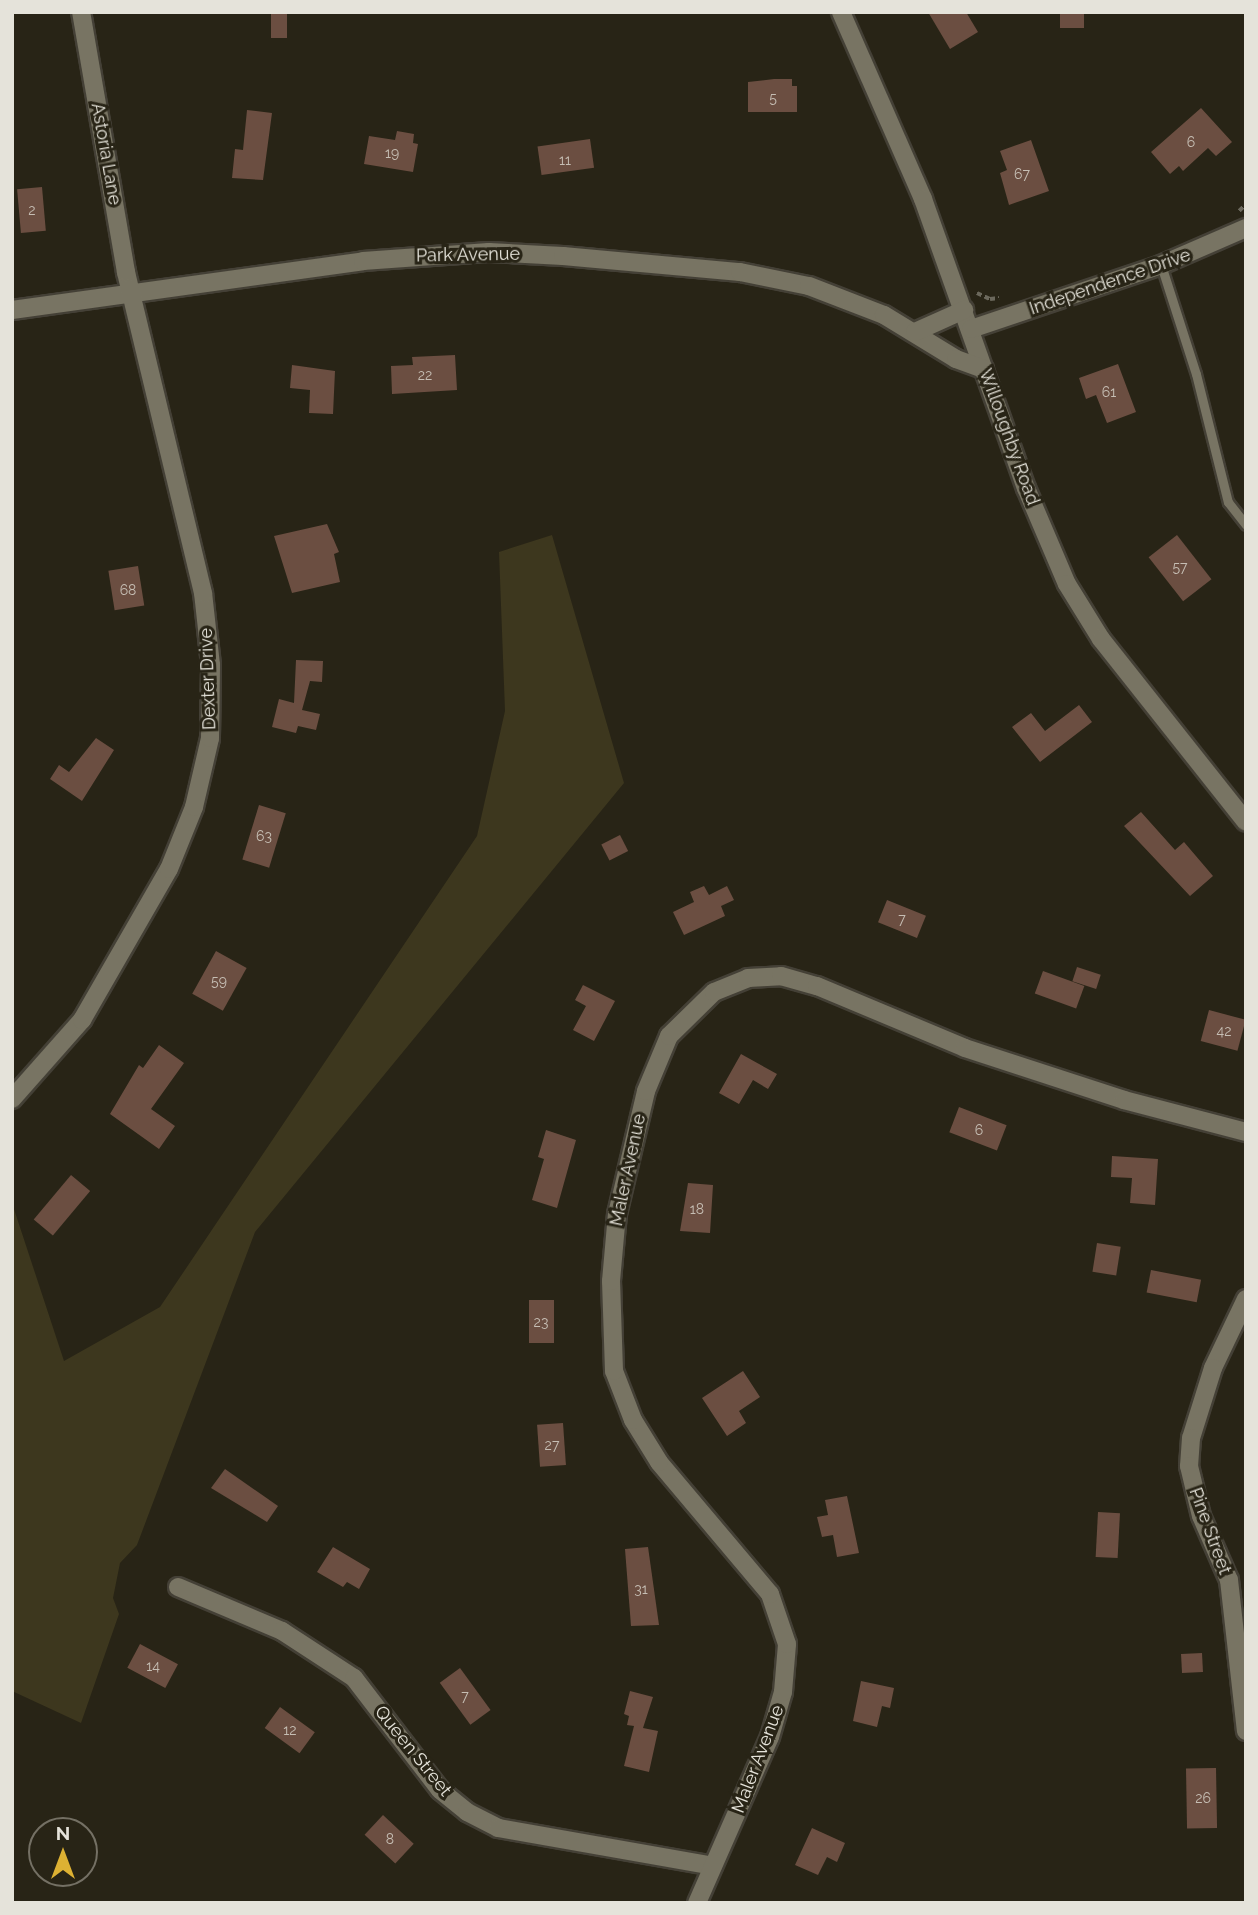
<!DOCTYPE html>
<html>
<head>
<meta charset="utf-8">
<style>
	body { margin:0 }
	#map { position:relative; width:1258px; height:1915px; overflow:hidden; background:#282416; font-family:Raleway,sans-serif }
	div>[style] { position:absolute }
	.green>* { inset:0; background:#3d371e }
	.building>* { inset:0; background:#6b4e41; transform-origin:0 0 }
	.path>* { height:3.5px; margin-top:-1.75px; transform-origin:0; background:repeating-linear-gradient(90deg,#6b685c 0 5px,transparent 0 8.5px) }
	.roads { filter:drop-shadow(2px 0 #444036) drop-shadow(-2px 0 #444036) drop-shadow(0 2px #444036) drop-shadow(0 -2px #444036) }
	.lane>* { height:9px; margin:-4.5px; padding:0 4.5px; transform-origin:4.5px; border-radius:4.5px; background:#787463 }
	.street>* { height:18px; margin:-9px; padding:0 9px; transform-origin:9px; border-radius:9px; background:#787463 }
	span { translate:-50% -50%; white-space:nowrap; text-align:center; line-height:1.15; -webkit-text-stroke:6px #282416; paint-order:stroke }
	.number-label { font-size:14px; color:#c6beb4 }
	.number-label span { -webkit-text-stroke-width:0 }
	.street-label { font-size:18px; color:#e5e3da }
	.frame { position:absolute; inset:0; border:14px solid #e5e3da; pointer-events:none }
	.north { position:absolute; left:28px; top:1817px; width:70px; height:70px; box-sizing:border-box; background:#282416; border:2px solid #747064; border-radius:50%; rotate:0deg; font-size:19px; font-weight:700; line-height:28px; text-align:center; color:#e5e3da }
	.north::after { content:''; display:block; margin:auto; width:24px; height:32px; background:#ddb133; clip-path:polygon(50% 0,100% 100%,50% 72%,0 100%) }
</style>
</head>
<body>
<div id="map">
	<div class="green">
		<i style="clip-path:polygon(552px 535px,624px 783px,255px 1232px,137px 1545px,120px 1563px,113px 1598px,119px 1614px,81px 1723px,12px 1691px,12px 1203px,64px 1361px,160px 1307px,477px 836px,505px 711px,499px 552px)"></i>
	</div>
	<div class="building">
		<i style="left:271px;top:12px;width:16px;height:26px"></i>
		<i style="clip-path:polygon(928px 12px,966px 12px,978px 32px,950px 49px)"></i>
		<i style="left:1060px;top:12px;width:24px;height:16px"></i>
		<i style="clip-path:polygon(774px 79px,792px 79px,792px 86px,797px 86px,797px 112px,748px 112px,748px 82px)"></i>
		<i style="clip-path:polygon(1201px 108px,1232px 142px,1216px 156px,1208px 148px,1183px 171px,1179px 166px,1170px 174px,1151px 152px)"></i>
		<i style="clip-path:polygon(247px 110px,272px 113px,263px 180px,232px 178px,235px 149px,243px 150px)"></i>
		<i style="clip-path:polygon(397px 131px,414px 134px,413px 143px,418px 144px,413px 172px,364px 164px,369px 136px,395px 140px)"></i>
		<i style="left:590px;top:139px;width:29px;height:53px;rotate:82deg"></i>
		<i style="clip-path:polygon(1031px 140px,1049px 191px,1009px 205px,1000px 173px,1007px 170px,1000px 151px)"></i>
		<i style="left:42px;top:187px;width:44px;height:25px;rotate:85deg"></i>
		<i style="clip-path:polygon(455px 355px,457px 390px,392px 394px,391px 366px,413px 365px,412px 357px)"></i>
		<i style="clip-path:polygon(1118px 364px,1136px 412px,1107px 423px,1096px 395px,1086px 399px,1079px 378px)"></i>
		<i style="clip-path:polygon(292px 365px,335px 371px,333px 414px,309px 413px,310px 390px,290px 388px)"></i>
		<i style="clip-path:polygon(327px 524px,339px 552px,334px 554px,340px 582px,292px 593px,274px 536px)"></i>
		<i style="left:1177px;top:535px;width:56px;height:36px;rotate:52deg"></i>
		<i style="left:138px;top:566px;width:40px;height:30px;rotate:81deg"></i>
		<i style="clip-path:polygon(296px 660px,323px 661px,322px 682px,310px 681px,302px 710px,320px 714px,316px 730px,298px 726px,296px 733px,272px 727px,279px 699px,294px 703px)"></i>
		<i style="clip-path:polygon(1079px 705px,1092px 722px,1040px 762px,1012px 727px,1031px 713px,1045px 731px)"></i>
		<i style="clip-path:polygon(96px 738px,114px 750px,82px 801px,50px 779px,59px 765px,69px 772px)"></i>
		<i style="left:259px;top:805px;width:28px;height:57px;rotate:17deg"></i>
		<i style="clip-path:polygon(1141px 812px,1175px 850px,1184px 842px,1213px 876px,1190px 896px,1124px 826px)"></i>
		<i style="left:620px;top:835px;width:18px;height:21px;rotate:63deg"></i>
		<i style="clip-path:polygon(704px 886px,709px 895px,727px 886px,734px 900px,721px 906px,725px 916px,684px 935px,673px 912px,694px 902px,690px 892px)"></i>
		<i style="left:887px;top:900px;width:42px;height:24px;rotate:22deg"></i>
		<i style="left:216px;top:951px;width:35px;height:49px;rotate:29deg"></i>
		<i style="left:1077px;top:967px;width:25px;height:15px;rotate:18deg"></i>
		<i style="left:1043px;top:971px;width:44px;height:24px;rotate:20deg"></i>
		<i style="clip-path:polygon(583px 985px,615px 1001px,594px 1041px,573px 1030px,586px 1006px,575px 1000px)"></i>
		<i style="left:1209px;top:1010px;width:38px;height:32px;rotate:15deg"></i>
		<i style="clip-path:polygon(159px 1045px,184px 1063px,151px 1109px,175px 1126px,159px 1149px,110px 1114px,139px 1065px,143px 1068px)"></i>
		<i style="clip-path:polygon(741px 1054px,777px 1074px,768px 1089px,753px 1080px,739px 1104px,719px 1093px)"></i>
		<i style="left:959px;top:1107px;width:51px;height:27px;rotate:21deg"></i>
		<i style="clip-path:polygon(546px 1130px,576px 1140px,557px 1208px,532px 1200px,544px 1159px,538px 1157px)"></i>
		<i style="clip-path:polygon(1112px 1156px,1158px 1159px,1155px 1205px,1130px 1203px,1132px 1178px,1111px 1177px)"></i>
		<i style="left:71px;top:1175px;width:25px;height:58px;rotate:40deg"></i>
		<i style="clip-path:polygon(688px 1183px,713px 1185px,710px 1233px,680px 1231px)"></i>
		<i style="left:1097px;top:1243px;width:24px;height:29px;rotate:9deg"></i>
		<i style="left:1151px;top:1270px;width:51px;height:23px;rotate:11deg"></i>
		<i style="left:529px;top:1300px;width:25px;height:43px"></i>
		<i style="clip-path:polygon(743px 1371px,760px 1397px,739px 1411px,746px 1423px,727px 1436px,702px 1398px)"></i>
		<i style="left:563px;top:1423px;width:42px;height:26px;rotate:86deg"></i>
		<i style="clip-path:polygon(225px 1469px,278px 1506px,267px 1522px,211px 1488px)"></i>
		<i style="clip-path:polygon(847px 1496px,859px 1553px,837px 1557px,833px 1535px,822px 1537px,817px 1517px,828px 1515px,825px 1500px)"></i>
		<i style="left:1098px;top:1512px;width:22px;height:45px;rotate:3deg"></i>
		<i style="clip-path:polygon(333px 1547px,370px 1569px,359px 1589px,347px 1582px,343px 1587px,317px 1572px)"></i>
		<i style="clip-path:polygon(648px 1547px,659px 1625px,631px 1626px,625px 1549px)"></i>
		<i style="left:140px;top:1644px;width:43px;height:27px;rotate:28deg"></i>
		<i style="left:1202px;top:1653px;width:19px;height:21px;rotate:87deg"></i>
		<i style="left:460px;top:1668px;width:52px;height:25px;rotate:54deg"></i>
		<i style="clip-path:polygon(861px 1681px,894px 1688px,890px 1708px,882px 1706px,877px 1727px,853px 1721px)"></i>
		<i style="clip-path:polygon(630px 1691px,653px 1697px,643px 1728px,658px 1731px,649px 1772px,624px 1766px,634px 1726px,627px 1725px,629px 1716px,624px 1714px)"></i>
		<i style="left:280px;top:1707px;width:43px;height:26px;rotate:36deg"></i>
		<i style="left:1216px;top:1768px;width:60px;height:30px;rotate:89deg"></i>
		<i style="left:383px;top:1815px;width:42px;height:27px;rotate:43deg"></i>
		<i style="clip-path:polygon(812px 1828px,845px 1843px,837px 1862px,827px 1857px,818px 1875px,795px 1865px)"></i>
	</div>
	<div class="path">
		<i style="left:1239px;top:211px;width:10px;rotate:-45deg"></i>
		<i style="left:977px;top:293px;width:14px;rotate:25deg"></i>
		<i style="left:990px;top:299px;width:9px;rotate:-6deg"></i>
	</div>
	<div class="roads">
		<div class="lane">
			<i style="left:1161px;top:265px;width:114px;rotate:72.2deg"></i>
			<i style="left:1196px;top:374px;width:132px;rotate:76deg"></i>
			<i style="left:1228px;top:502px;width:29px;rotate:52deg"></i>
		</div>
		<div class="street">
			<i style="left:841px;top:12px;width:204px;rotate:66.3deg"></i>
			<i style="left:923px;top:199px;width:307px;rotate:70.4deg"></i>
			<i style="left:1026px;top:488px;width:104px;rotate:66.9deg"></i>
			<i style="left:1067px;top:584px;width:65px;rotate:58.3deg"></i>
			<i style="left:1101px;top:639px;width:233px;rotate:51.6deg"></i>
			<i style="left:12px;top:310px;width:354px;rotate:-7.9deg"></i>
			<i style="left:363px;top:261px;width:126px;rotate:-4.1deg"></i>
			<i style="left:489px;top:252px;width:74px;rotate:3.1deg"></i>
			<i style="left:563px;top:256px;width:178px;rotate:5.2deg"></i>
			<i style="left:740px;top:272px;width:70px;rotate:11.5deg"></i>
			<i style="left:809px;top:286px;width:80px;rotate:21.1deg"></i>
			<i style="left:884px;top:315px;width:84px;rotate:31.4deg"></i>
			<i style="left:956px;top:359px;width:30px;rotate:20deg"></i>
			<i style="left:971px;top:329px;width:200px;rotate:-18.6deg"></i>
			<i style="left:1161px;top:265px;width:93px;rotate:-23.5deg"></i>
			<i style="left:915px;top:332px;width:54px;rotate:-24.2deg"></i>
			<i style="left:12px;top:1099px;width:106px;rotate:-48.5deg"></i>
			<i style="left:82px;top:1020px;width:174px;rotate:-60.1deg"></i>
			<i style="left:169px;top:869px;width:67px;rotate:-68deg"></i>
			<i style="left:194px;top:807px;width:71px;rotate:-76.9deg"></i>
			<i style="left:210px;top:738px;width:73px;rotate:-89.2deg"></i>
			<i style="left:211px;top:665px;width:72px;rotate:-96.3deg"></i>
			<i style="left:203px;top:593px;width:330px;rotate:-103.5deg"></i>
			<i style="left:126px;top:272px;width:264px;rotate:-99.8deg"></i>
			<i style="left:1246px;top:1299px;width:76px;rotate:115.6deg"></i>
			<i style="left:1213px;top:1368px;width:73px;rotate:107.4deg"></i>
			<i style="left:1191px;top:1438px;width:28px;rotate:94deg"></i>
			<i style="left:1189px;top:1466px;width:51px;rotate:76.5deg"></i>
			<i style="left:1201px;top:1516px;width:70px;rotate:66.4deg"></i>
			<i style="left:1229px;top:1580px;width:152px;rotate:83.6deg"></i>
			<i style="left:178px;top:1587px;width:113px;rotate:22.9deg"></i>
			<i style="left:282px;top:1631px;width:86px;rotate:33.1deg"></i>
			<i style="left:354px;top:1678px;width:141px;rotate:52.5deg"></i>
			<i style="left:440px;top:1790px;width:35px;rotate:39deg"></i>
			<i style="left:467px;top:1812px;width:35px;rotate:27deg"></i>
			<i style="left:498px;top:1828px;width:218px;rotate:10deg"></i>
			<i style="left:697px;top:1903px;width:181px;rotate:-66.3deg"></i>
			<i style="left:770px;top:1737px;width:47px;rotate:-73.9deg"></i>
			<i style="left:783px;top:1692px;width:48px;rotate:-85.2deg"></i>
			<i style="left:787px;top:1644px;width:53px;rotate:-108.8deg"></i>
			<i style="left:770px;top:1594px;width:172px;rotate:-130.1deg"></i>
			<i style="left:659px;top:1462px;width:49px;rotate:-121.8deg"></i>
			<i style="left:633px;top:1420px;width:53px;rotate:-111.2deg"></i>
			<i style="left:614px;top:1371px;width:90px;rotate:-91.9deg"></i>
			<i style="left:611px;top:1281px;width:67px;rotate:-84.9deg"></i>
			<i style="left:617px;top:1214px;width:126px;rotate:-76.7deg"></i>
			<i style="left:646px;top:1091px;width:60px;rotate:-67.3deg"></i>
			<i style="left:669px;top:1036px;width:63px;rotate:-44.4deg"></i>
			<i style="left:714px;top:992px;width:37px;rotate:-22deg"></i>
			<i style="left:748px;top:978px;width:33px;rotate:-3deg"></i>
			<i style="left:781px;top:976px;width:37px;rotate:16deg"></i>
			<i style="left:817px;top:986px;width:160px;rotate:22.7deg"></i>
			<i style="left:965px;top:1048px;width:167px;rotate:18.1deg"></i>
			<i style="left:1124px;top:1100px;width:126px;rotate:14.7deg"></i>
		</div>
	</div>
	<div class="number-label">
		<span style="left:773px;top:98px">5</span>
		<span style="left:1191px;top:142px">6</span>
		<span style="left:392px;top:153px">19</span>
		<span style="left:565px;top:160px">11</span>
		<span style="left:1022px;top:174px">67</span>
		<span style="left:32px;top:210px">2</span>
		<span style="left:425px;top:375px">22</span>
		<span style="left:1109px;top:392px">61</span>
		<span style="left:1180px;top:567px">57</span>
		<span style="left:128px;top:590px">68</span>
		<span style="left:264px;top:836px">63</span>
		<span style="left:902px;top:919px">7</span>
		<span style="left:219px;top:981px">59</span>
		<span style="left:1224px;top:1031px">42</span>
		<span style="left:979px;top:1130px">6</span>
		<span style="left:697px;top:1209px">18</span>
		<span style="left:541px;top:1322px">23</span>
		<span style="left:552px;top:1445px">27</span>
		<span style="left:641px;top:1589px">31</span>
		<span style="left:153px;top:1666px">14</span>
		<span style="left:465px;top:1696px">7</span>
		<span style="left:290px;top:1730px">12</span>
		<span style="left:1203px;top:1798px">26</span>
		<span style="left:390px;top:1839px">8</span>
	</div>
	<div class="street-label">
		<span style="left:106px;top:154px;rotate:80deg">Astoria Lane</span>
		<span style="left:468px;top:255px;rotate:-1deg">Park Avenue</span>
		<span style="left:1110px;top:282px;rotate:-19deg">Independence Drive</span>
		<span style="left:1009px;top:437px;rotate:70deg">Willoughby Road</span>
		<span style="left:208px;top:679px;rotate:-92deg">Dexter Drive</span>
		<span style="left:628px;top:1170px;rotate:-78deg">Maler Avenue</span>
		<span style="left:1210px;top:1531px;rotate:70deg">Pine Street</span>
		<span style="left:413px;top:1751px;rotate:51deg">Queen Street</span>
		<span style="left:758px;top:1759px;rotate:-69deg">Maler Avenue</span>
	</div>
	<div class="frame"></div>
	<div class="north">N</div>
</div>
</body>
</html>
